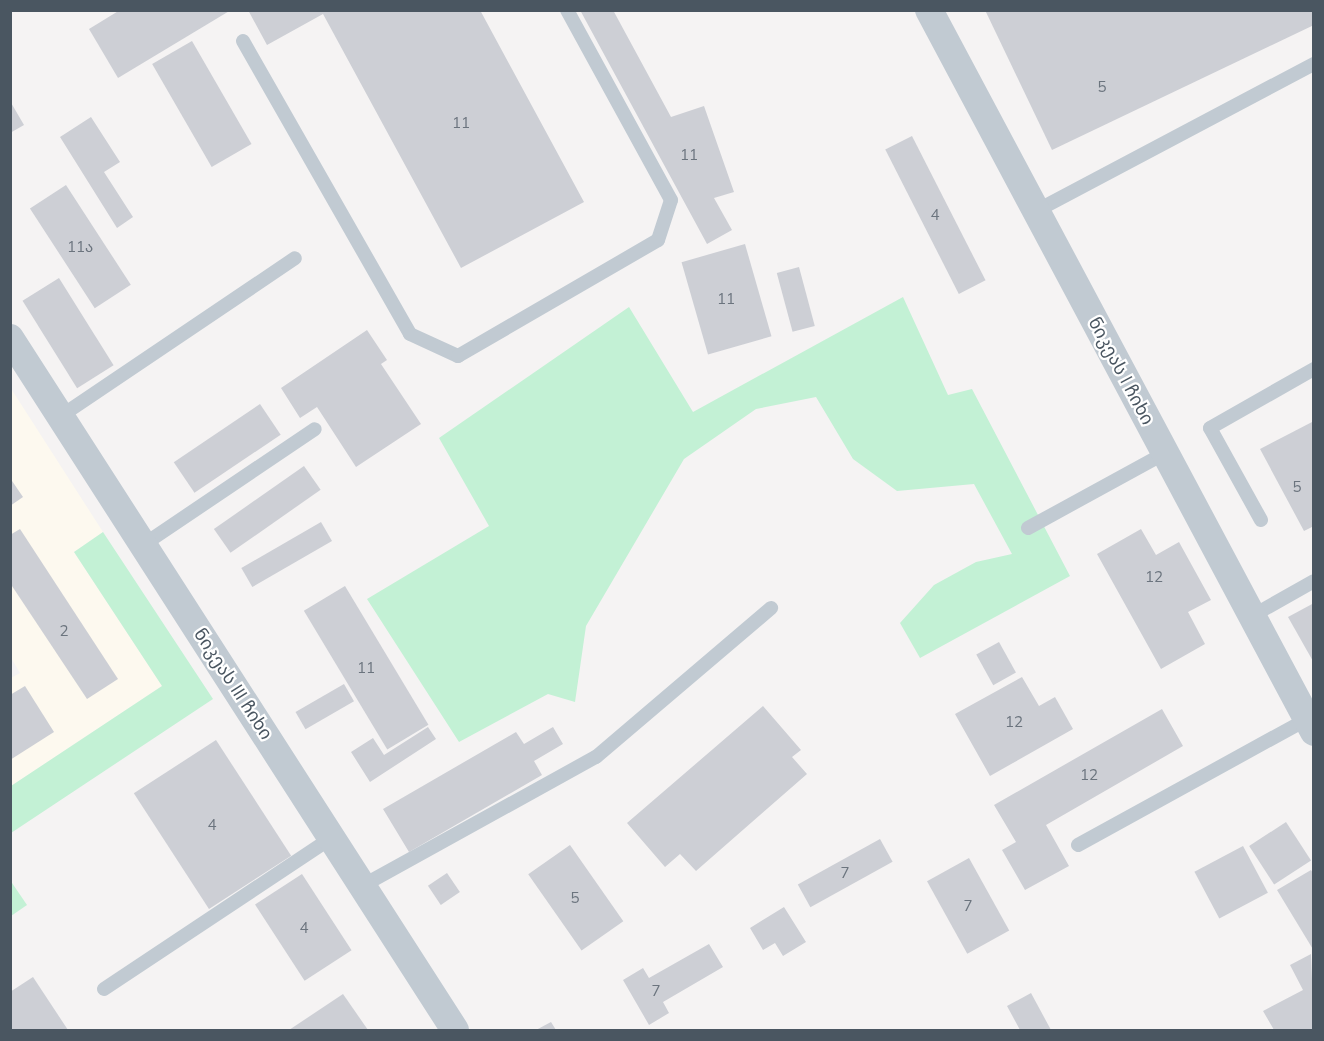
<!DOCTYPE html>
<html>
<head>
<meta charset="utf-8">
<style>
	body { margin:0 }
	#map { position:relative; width:1324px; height:1041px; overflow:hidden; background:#f5f3f3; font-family:Mulish,"Noto Sans Georgian",sans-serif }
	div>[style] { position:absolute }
	.commercial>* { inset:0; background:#fdf9ef }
	.green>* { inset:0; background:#c3f1d5 }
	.building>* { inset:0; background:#cdcfd5; transform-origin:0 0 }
	.service>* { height:14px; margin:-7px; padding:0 7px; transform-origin:7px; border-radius:7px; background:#c1cad2 }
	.minor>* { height:28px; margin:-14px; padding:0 14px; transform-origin:14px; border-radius:14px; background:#c1cad2 }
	span { translate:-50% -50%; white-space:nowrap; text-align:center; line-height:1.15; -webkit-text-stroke:4.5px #fff; paint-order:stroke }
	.number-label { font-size:15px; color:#6b747e }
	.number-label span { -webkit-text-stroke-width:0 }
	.street-label { font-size:18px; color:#4a5661 }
	.frame { position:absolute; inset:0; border:12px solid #4a5661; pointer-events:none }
</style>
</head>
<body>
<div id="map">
	<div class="commercial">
		<i style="clip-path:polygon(10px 387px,103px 532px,74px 552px,162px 686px,11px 786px,11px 678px,20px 673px,10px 656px)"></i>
	</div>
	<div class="green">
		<i style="clip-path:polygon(903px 297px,948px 395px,972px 389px,1070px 576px,920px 658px,900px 623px,934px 585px,976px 562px,1012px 554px,974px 484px,897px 491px,853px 459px,816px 397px,756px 409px,684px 459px,586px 626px,575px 702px,548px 694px,459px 742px,367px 599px,489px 526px,439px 438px,629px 307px,693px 412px)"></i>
		<i style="clip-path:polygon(103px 532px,213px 699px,11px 833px,11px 786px,162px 686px,74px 552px)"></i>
		<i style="clip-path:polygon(10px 880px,27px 905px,11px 916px,10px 916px)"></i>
	</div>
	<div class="building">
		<i style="clip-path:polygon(120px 10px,231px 10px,118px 78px,89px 29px)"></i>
		<i style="clip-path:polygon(248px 10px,480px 10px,584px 202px,461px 268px,323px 14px,267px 45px)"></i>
		<i style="clip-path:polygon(580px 10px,613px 10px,671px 117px,704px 106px,734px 192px,714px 198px,732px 230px,707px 244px)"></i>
		<i style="clip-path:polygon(985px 10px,1314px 10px,1314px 25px,1052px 150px)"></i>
		<i style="left:192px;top:41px;width:119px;height:46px;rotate:60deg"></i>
		<i style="clip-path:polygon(10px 101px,24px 125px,10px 133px)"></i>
		<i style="clip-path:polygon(91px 117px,120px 162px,104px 172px,133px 217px,117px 228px,60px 137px)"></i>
		<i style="left:912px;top:136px;width:162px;height:30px;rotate:63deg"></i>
		<i style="left:66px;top:185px;width:119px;height:43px;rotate:57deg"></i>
		<i style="left:745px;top:244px;width:96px;height:66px;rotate:74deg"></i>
		<i style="left:799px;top:267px;width:61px;height:23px;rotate:75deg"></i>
		<i style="left:59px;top:278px;width:103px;height:43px;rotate:58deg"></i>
		<i style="clip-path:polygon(367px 330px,387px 360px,381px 364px,421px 424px,356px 467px,317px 407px,300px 418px,281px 388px)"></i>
		<i style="left:260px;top:404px;width:37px;height:104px;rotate:56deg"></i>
		<i style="clip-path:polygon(1314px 421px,1314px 526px,1304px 531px,1260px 449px)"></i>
		<i style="left:304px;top:466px;width:29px;height:110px;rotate:55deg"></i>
		<i style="clip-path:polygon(10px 478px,23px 497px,10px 506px)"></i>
		<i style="left:321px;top:522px;width:22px;height:92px;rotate:60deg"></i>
		<i style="clip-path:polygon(20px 529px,118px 679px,87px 699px,10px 583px,10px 535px)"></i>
		<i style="clip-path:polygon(1141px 529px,1156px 555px,1179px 542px,1211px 600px,1188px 612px,1205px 644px,1161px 669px,1097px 554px)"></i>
		<i style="left:345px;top:586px;width:162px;height:48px;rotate:59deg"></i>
		<i style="clip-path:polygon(1314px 603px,1314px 663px,1288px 617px)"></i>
		<i style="left:999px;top:642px;width:35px;height:26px;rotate:61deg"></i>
		<i style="clip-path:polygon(1022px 677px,1039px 706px,1055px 697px,1073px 729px,990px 776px,955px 714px)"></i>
		<i style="left:344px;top:684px;width:20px;height:56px;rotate:60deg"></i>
		<i style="clip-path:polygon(25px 686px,54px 732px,10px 760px,10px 695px)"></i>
		<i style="clip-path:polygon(763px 706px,801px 750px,792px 757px,807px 774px,696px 871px,680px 854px,665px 867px,627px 823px)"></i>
		<i style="clip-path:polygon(1162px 709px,1183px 746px,1046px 825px,1069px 866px,1025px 890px,1002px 850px,1016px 842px,994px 805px)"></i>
		<i style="clip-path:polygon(428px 727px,436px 739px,370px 782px,351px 752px,373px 738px,384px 755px)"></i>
		<i style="clip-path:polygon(553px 727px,563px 744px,534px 761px,542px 775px,409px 852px,383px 809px,516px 732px,524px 744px)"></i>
		<i style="left:216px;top:740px;width:138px;height:98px;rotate:57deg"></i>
		<i style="left:1286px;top:822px;width:46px;height:44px;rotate:57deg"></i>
		<i style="left:880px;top:839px;width:26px;height:94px;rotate:61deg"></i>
		<i style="left:570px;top:845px;width:93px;height:51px;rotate:55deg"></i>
		<i style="left:1243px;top:846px;width:53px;height:55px;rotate:62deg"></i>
		<i style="left:969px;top:858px;width:83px;height:48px;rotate:61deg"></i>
		<i style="clip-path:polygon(1311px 870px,1314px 875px,1314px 951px,1277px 890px)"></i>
		<i style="left:447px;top:873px;width:23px;height:23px;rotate:56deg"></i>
		<i style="left:302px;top:874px;width:91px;height:56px;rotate:57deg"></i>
		<i style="clip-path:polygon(784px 907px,806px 942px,783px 956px,775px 943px,763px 950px,750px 928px)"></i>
		<i style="clip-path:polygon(709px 944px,723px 967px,663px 1002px,669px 1013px,649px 1025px,623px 980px,643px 968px,649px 978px)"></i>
		<i style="clip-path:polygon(1311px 954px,1314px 1030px,1274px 1030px,1263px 1011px,1303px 990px,1290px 965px)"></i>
		<i style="clip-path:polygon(33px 977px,68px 1030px,10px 1030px,10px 992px)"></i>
		<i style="clip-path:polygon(1031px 993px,1051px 1030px,1020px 1030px,1007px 1006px)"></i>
		<i style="clip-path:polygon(343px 994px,368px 1030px,289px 1030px)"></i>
		<i style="clip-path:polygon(551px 1022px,556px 1030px,536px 1030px)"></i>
	</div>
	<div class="service">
		<i style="left:243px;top:41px;width:337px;rotate:60.3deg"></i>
		<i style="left:410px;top:334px;width:53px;rotate:24.6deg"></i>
		<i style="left:458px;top:356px;width:231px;rotate:-30.1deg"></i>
		<i style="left:658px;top:240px;width:42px;rotate:-72deg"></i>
		<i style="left:671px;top:200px;width:217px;rotate:-118.7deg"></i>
		<i style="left:1036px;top:211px;width:314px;rotate:-27.9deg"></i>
		<i style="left:61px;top:416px;width:282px;rotate:-34deg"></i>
		<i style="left:1261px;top:520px;width:105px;rotate:-119deg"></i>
		<i style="left:1210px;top:428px;width:120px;rotate:-29.6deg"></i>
		<i style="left:1028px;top:528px;width:156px;rotate:-28.7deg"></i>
		<i style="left:143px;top:545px;width:207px;rotate:-34deg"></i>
		<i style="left:1252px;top:616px;width:71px;rotate:-29.4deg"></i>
		<i style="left:1078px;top:845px;width:261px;rotate:-28.8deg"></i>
		<i style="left:362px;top:886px;width:267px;rotate:-28.9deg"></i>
		<i style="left:596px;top:757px;width:230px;rotate:-40.4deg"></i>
		<i style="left:104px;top:989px;width:273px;rotate:-33.6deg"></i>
	</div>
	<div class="minor">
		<i style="left:929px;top:10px;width:818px;rotate:61.93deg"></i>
		<i style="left:10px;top:338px;width:823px;rotate:57.26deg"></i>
	</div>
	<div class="number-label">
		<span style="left:1102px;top:87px">5</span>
		<span style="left:461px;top:123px">11</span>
		<span style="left:689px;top:155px">11</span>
		<span style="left:935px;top:215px">4</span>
		<span style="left:80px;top:247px">11ა</span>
		<span style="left:726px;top:299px">11</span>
		<span style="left:1297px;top:487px">5</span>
		<span style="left:1154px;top:577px">12</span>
		<span style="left:64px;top:631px">2</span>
		<span style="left:366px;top:668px">11</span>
		<span style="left:1014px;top:722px">12</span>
		<span style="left:1089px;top:775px">12</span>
		<span style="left:212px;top:825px">4</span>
		<span style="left:845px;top:873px">7</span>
		<span style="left:575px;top:898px">5</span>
		<span style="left:968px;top:906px">7</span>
		<span style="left:304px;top:928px">4</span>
		<span style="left:656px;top:991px">7</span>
	</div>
	<div class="street-label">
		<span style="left:1121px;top:371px;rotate:62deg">ნიკეას I ჩიხი</span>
		<span style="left:233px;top:684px;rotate:57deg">ნიკეას III ჩიხი</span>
	</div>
	<div class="frame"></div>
</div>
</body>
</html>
